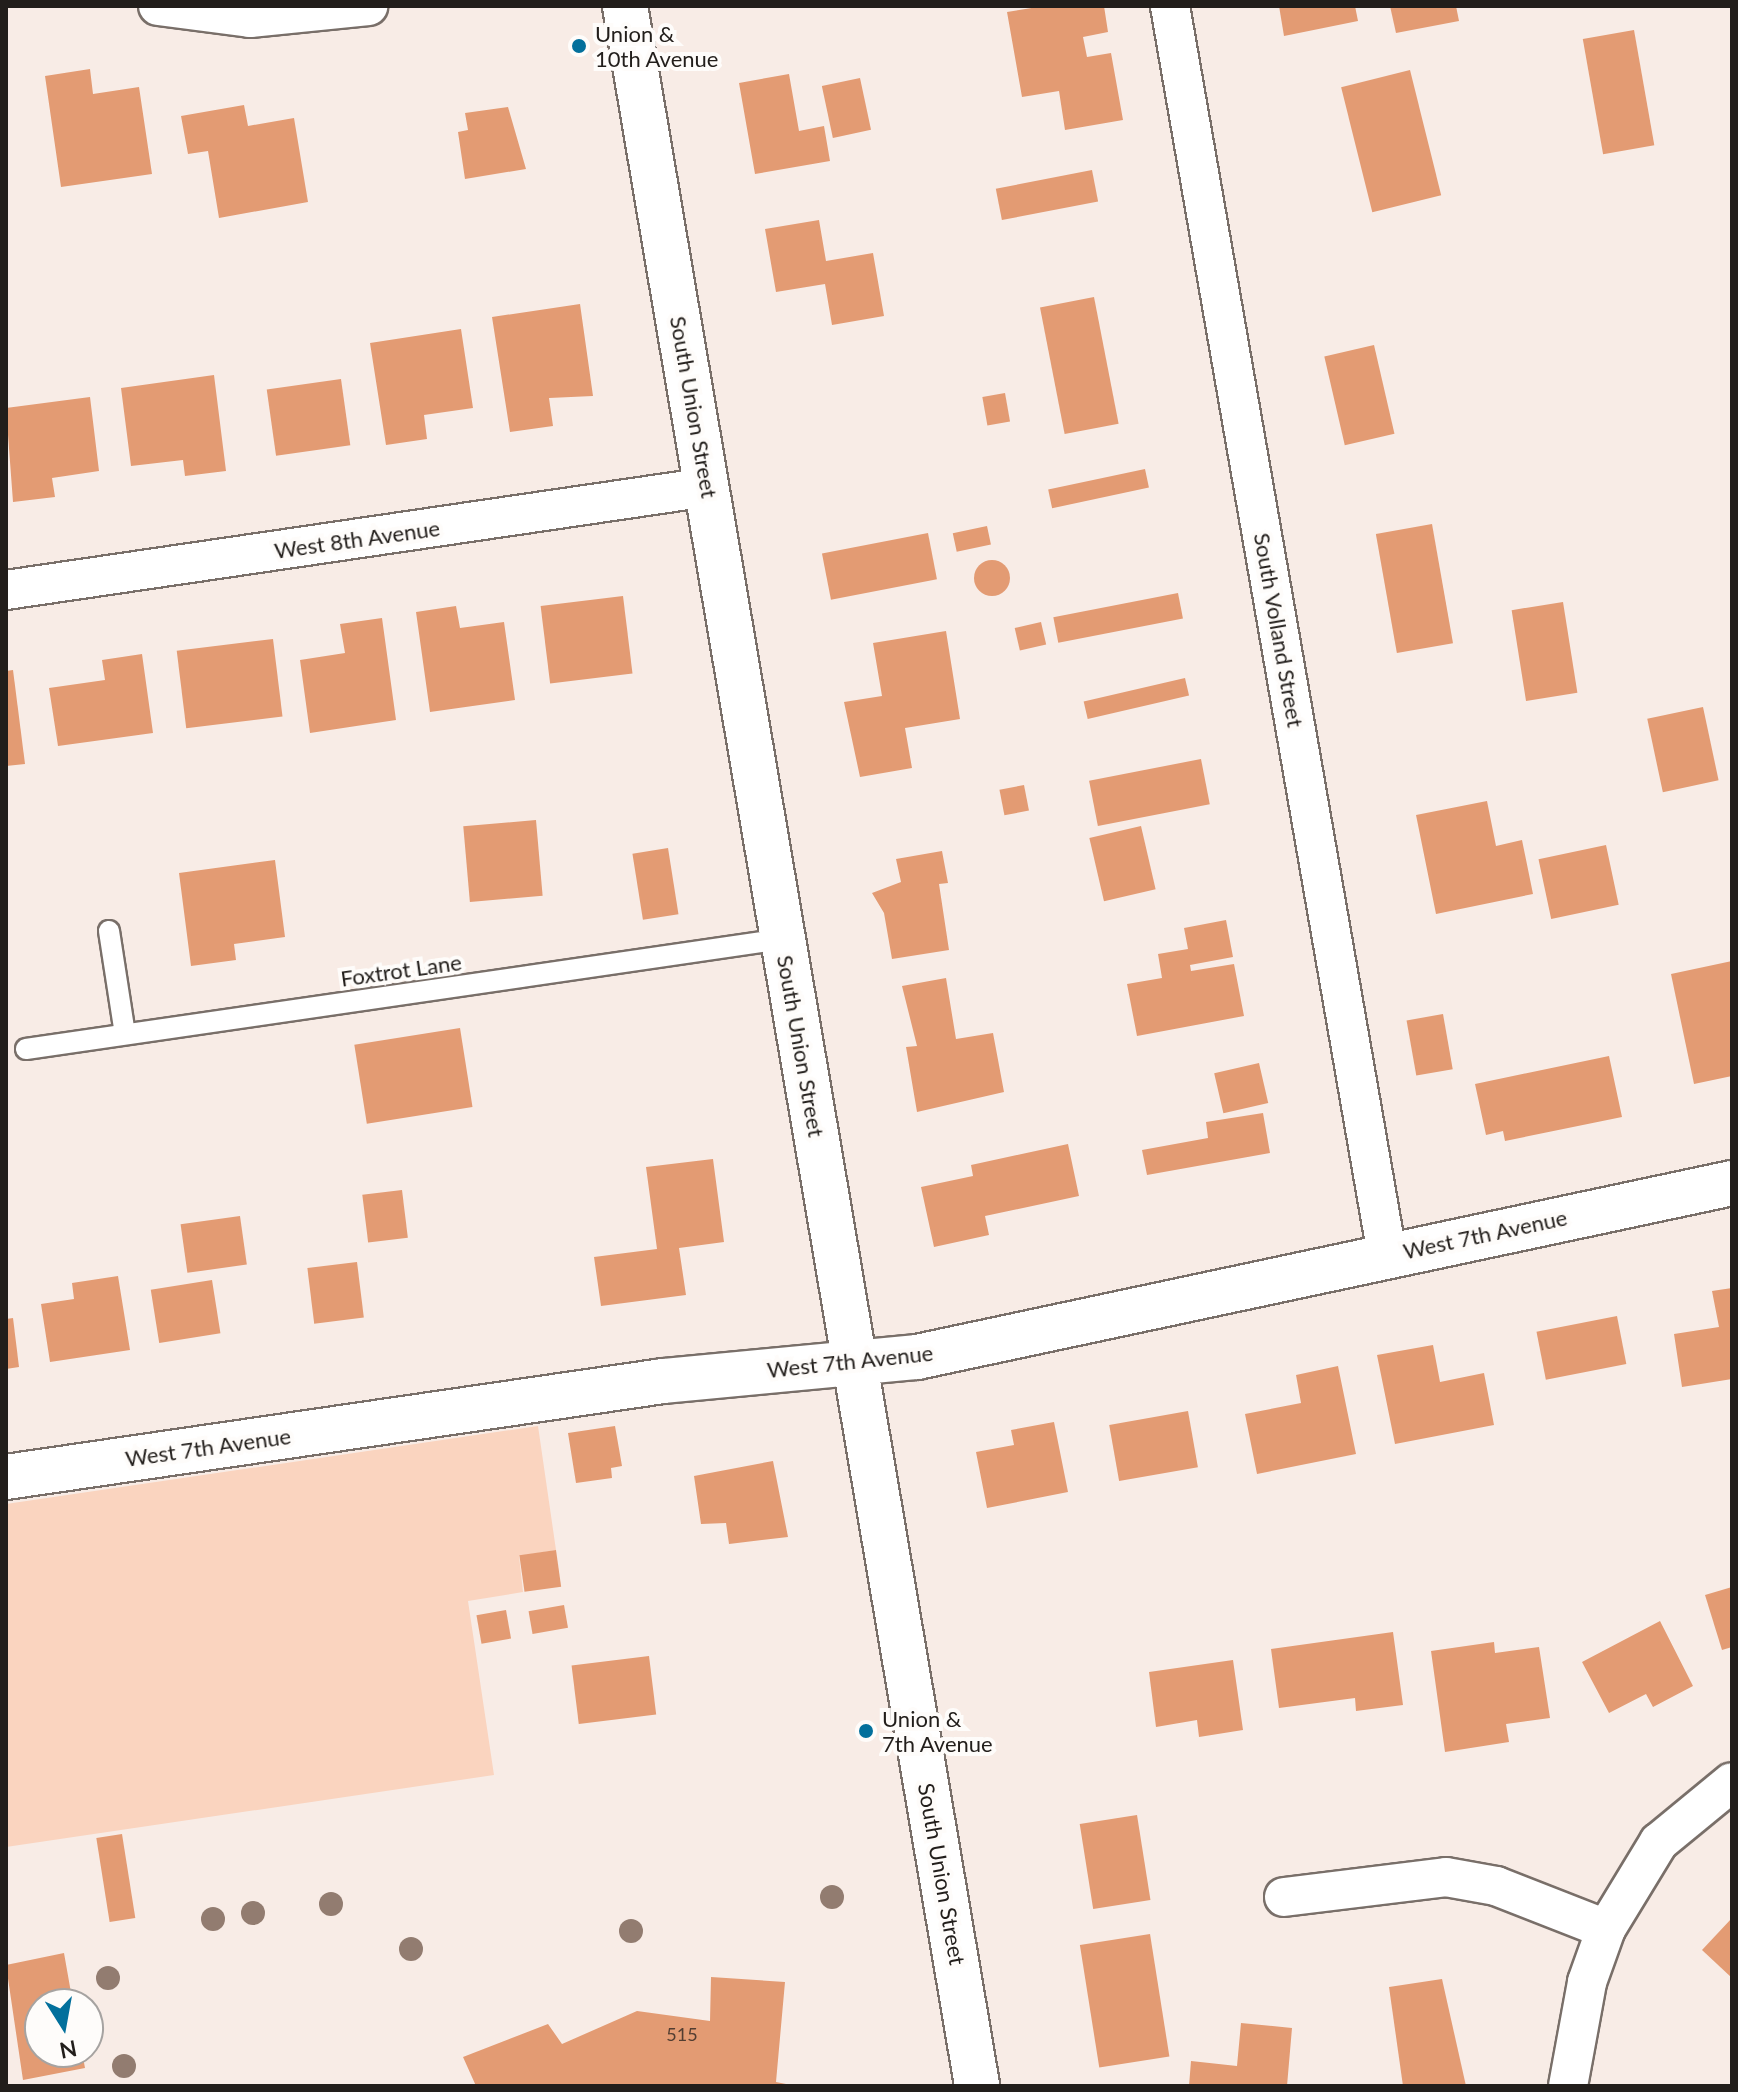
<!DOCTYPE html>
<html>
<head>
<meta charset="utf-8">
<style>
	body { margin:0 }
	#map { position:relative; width:1738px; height:2092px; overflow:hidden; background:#f8ece6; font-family:Lato,sans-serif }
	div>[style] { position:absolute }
	.green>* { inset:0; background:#fad4bf }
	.building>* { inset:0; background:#e39b73; transform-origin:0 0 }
	.round { border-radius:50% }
	.roads { filter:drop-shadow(2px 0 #796f69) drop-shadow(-2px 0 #796f69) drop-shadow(0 2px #796f69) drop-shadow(0 -2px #796f69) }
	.lane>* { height:20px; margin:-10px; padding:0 10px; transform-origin:10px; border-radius:10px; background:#fff }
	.street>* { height:38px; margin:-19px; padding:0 19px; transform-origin:19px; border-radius:19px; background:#fff }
	.secondary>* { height:44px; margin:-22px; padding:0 22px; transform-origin:22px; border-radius:22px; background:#fff }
	.trees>* { width:24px; height:24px; margin:-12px; border-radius:50%; background:#927c70 }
	.dots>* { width:22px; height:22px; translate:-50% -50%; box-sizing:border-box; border:4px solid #fefcfa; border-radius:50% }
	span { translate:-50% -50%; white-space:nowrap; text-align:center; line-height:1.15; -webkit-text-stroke:8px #fefcfa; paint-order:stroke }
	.number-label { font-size:18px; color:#523d31 }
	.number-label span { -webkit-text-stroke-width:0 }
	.poi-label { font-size:22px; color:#221e1b }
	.left { translate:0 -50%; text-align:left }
	.street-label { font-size:22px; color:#221e1b }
	.frame { position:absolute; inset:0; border:8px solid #221e1b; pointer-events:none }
	.north { position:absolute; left:24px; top:1988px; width:80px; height:80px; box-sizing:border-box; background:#fefcfa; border:2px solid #a6a3a1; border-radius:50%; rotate:169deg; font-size:22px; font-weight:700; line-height:32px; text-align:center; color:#221e1b }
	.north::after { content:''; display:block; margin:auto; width:28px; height:36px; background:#03709c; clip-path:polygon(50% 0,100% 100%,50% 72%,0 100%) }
</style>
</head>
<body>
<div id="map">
	<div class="green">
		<i style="clip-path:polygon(538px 1426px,556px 1550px,519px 1556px,523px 1592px,468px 1601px,494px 1775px,6px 1847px,6px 1504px)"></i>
	</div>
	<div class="building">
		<i style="clip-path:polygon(1044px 6px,1104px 6px,1108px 32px,1083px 37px,1087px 57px,1111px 53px,1123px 120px,1065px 130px,1059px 91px,1022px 97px,1007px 12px)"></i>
		<i style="clip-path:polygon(1279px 6px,1355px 6px,1358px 21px,1284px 36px)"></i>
		<i style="clip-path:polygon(1390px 6px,1456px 6px,1459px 21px,1396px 33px)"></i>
		<i style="left:1634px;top:30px;width:117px;height:52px;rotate:80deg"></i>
		<i style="clip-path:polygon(90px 69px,93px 94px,139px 87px,152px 174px,61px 187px,45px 76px)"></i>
		<i style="left:1410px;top:70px;width:129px;height:71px;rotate:76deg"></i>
		<i style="clip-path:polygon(789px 74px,799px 131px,824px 126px,830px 161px,755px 174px,739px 83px)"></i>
		<i style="left:860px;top:78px;width:53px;height:39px;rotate:78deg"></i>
		<i style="clip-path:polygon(244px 105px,248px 126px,294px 118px,308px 202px,219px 218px,208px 151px,188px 154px,181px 116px)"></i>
		<i style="clip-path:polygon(508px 107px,526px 169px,465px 179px,458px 132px,468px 130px,465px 113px)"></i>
		<i style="left:1092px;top:170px;width:32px;height:98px;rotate:79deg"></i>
		<i style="clip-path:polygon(819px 220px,826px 261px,873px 253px,884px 316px,832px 325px,825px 284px,776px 292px,765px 229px)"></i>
		<i style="left:1094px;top:297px;width:129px;height:55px;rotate:79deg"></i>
		<i style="clip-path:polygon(580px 304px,593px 396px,549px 398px,553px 426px,510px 432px,492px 317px)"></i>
		<i style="clip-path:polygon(461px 329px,473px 408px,424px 415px,427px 439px,386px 445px,370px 343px)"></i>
		<i style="left:1374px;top:345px;width:91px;height:51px;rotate:77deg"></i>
		<i style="clip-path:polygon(214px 375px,226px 471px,185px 476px,183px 460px,131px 466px,121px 388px)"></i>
		<i style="left:341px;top:379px;width:67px;height:75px;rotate:82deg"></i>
		<i style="left:1005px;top:393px;width:29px;height:23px;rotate:80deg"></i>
		<i style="clip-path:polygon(90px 397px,99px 471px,52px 478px,55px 497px,13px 502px,6px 408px)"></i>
		<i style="left:1145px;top:469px;width:19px;height:99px;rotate:78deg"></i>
		<i style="left:1432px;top:524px;width:121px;height:57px;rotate:80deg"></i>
		<i style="left:987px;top:526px;width:19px;height:35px;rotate:78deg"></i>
		<i style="left:928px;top:533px;width:47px;height:108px;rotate:79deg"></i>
		<i class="round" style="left:974px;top:560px;width:36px;height:36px"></i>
		<i style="left:1178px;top:593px;width:26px;height:127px;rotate:79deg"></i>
		<i style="left:623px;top:596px;width:78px;height:83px;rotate:83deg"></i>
		<i style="left:1563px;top:602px;width:92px;height:52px;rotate:81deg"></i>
		<i style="clip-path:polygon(456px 606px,460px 628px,504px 622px,515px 700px,430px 712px,416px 612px)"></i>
		<i style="clip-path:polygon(382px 618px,396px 720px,310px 733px,300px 660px,345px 653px,340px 624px)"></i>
		<i style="left:1041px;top:622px;width:23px;height:27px;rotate:77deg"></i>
		<i style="clip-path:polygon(946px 631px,960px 719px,905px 728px,912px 768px,860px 777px,844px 702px,882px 696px,873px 643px)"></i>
		<i style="left:273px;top:639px;width:78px;height:97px;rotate:83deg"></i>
		<i style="clip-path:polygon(142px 654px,153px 733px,58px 746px,49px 688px,105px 680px,102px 660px)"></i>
		<i style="clip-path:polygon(13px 670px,25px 764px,6px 766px,6px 671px)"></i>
		<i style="left:1185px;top:678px;width:18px;height:104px;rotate:77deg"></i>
		<i style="left:1703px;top:707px;width:75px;height:57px;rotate:78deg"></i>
		<i style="left:1201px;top:759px;width:46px;height:114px;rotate:79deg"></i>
		<i style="left:1024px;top:785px;width:26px;height:25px;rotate:79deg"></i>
		<i style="clip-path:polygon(1487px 801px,1496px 846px,1522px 840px,1533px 894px,1436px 914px,1416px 815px)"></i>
		<i style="left:536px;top:820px;width:76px;height:73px;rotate:85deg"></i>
		<i style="left:1141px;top:826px;width:65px;height:53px;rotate:77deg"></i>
		<i style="left:1606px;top:845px;width:61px;height:69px;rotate:78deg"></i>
		<i style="left:668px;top:848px;width:67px;height:36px;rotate:81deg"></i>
		<i style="clip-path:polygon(942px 851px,948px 883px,939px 884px,949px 950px,892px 959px,884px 913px,872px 893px,901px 882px,896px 859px)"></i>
		<i style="clip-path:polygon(275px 860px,285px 937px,234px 944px,236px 960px,191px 966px,179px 873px)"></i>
		<i style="clip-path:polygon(1226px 920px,1233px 957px,1190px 965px,1191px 971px,1234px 964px,1244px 1016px,1137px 1036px,1127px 984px,1162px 978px,1158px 954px,1188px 949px,1184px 928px)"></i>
		<i style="clip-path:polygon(1732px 961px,1732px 1076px,1694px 1084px,1671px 974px)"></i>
		<i style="clip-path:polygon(946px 978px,956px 1039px,993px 1033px,1004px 1092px,917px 1112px,906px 1047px,917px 1046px,902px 986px)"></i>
		<i style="left:1443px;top:1014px;width:56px;height:37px;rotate:80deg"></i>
		<i style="left:460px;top:1028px;width:80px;height:107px;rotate:81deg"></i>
		<i style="clip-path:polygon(1609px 1056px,1622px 1117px,1505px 1141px,1503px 1131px,1486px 1135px,1475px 1084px)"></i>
		<i style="left:1259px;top:1063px;width:41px;height:46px;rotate:77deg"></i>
		<i style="clip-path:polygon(1263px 1113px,1270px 1153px,1147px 1175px,1142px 1150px,1208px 1138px,1206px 1122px)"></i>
		<i style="clip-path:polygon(1068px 1144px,1079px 1196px,985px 1216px,989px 1235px,934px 1247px,921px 1187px,973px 1176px,971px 1165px)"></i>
		<i style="clip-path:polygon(713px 1159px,724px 1242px,679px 1248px,686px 1295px,601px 1306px,594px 1257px,657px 1249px,646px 1167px)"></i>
		<i style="left:402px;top:1190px;width:48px;height:40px;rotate:83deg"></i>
		<i style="left:240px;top:1216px;width:49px;height:60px;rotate:82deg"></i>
		<i style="left:357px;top:1262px;width:56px;height:50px;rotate:83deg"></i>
		<i style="clip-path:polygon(118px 1276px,130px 1350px,50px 1362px,41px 1304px,74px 1299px,72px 1283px)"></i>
		<i style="left:212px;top:1280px;width:54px;height:62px;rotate:81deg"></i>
		<i style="clip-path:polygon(1732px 1288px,1732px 1379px,1682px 1387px,1674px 1334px,1719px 1327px,1712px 1291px)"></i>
		<i style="left:1617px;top:1316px;width:49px;height:82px;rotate:79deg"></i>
		<i style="clip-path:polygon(13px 1318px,19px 1367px,6px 1369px,6px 1319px)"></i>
		<i style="clip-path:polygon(1433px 1345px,1440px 1382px,1484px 1373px,1494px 1425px,1395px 1444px,1377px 1355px)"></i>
		<i style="clip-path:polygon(1338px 1366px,1356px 1454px,1257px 1474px,1245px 1414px,1301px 1403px,1296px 1375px)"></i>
		<i style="left:1188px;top:1411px;width:57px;height:80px;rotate:80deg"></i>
		<i style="clip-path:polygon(1054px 1422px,1068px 1492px,987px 1508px,976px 1452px,1014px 1445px,1011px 1430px)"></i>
		<i style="clip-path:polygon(615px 1426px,622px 1466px,611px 1468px,612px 1478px,576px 1483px,568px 1433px)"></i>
		<i style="clip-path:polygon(773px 1461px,788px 1537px,729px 1544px,726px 1523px,701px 1524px,694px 1476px)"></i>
		<i style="left:556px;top:1550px;width:37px;height:37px;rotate:82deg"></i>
		<i style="clip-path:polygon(1732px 1587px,1732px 1647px,1722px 1650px,1705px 1595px)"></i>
		<i style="left:564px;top:1605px;width:23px;height:36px;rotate:80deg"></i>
		<i style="left:506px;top:1610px;width:29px;height:30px;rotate:80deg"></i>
		<i style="clip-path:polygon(1660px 1621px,1693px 1686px,1653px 1707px,1646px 1694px,1609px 1713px,1582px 1662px)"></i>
		<i style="clip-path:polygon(1393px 1632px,1403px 1705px,1356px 1711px,1355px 1698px,1279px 1708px,1271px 1649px)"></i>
		<i style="clip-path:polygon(1494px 1642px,1495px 1653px,1539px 1647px,1550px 1718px,1506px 1724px,1509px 1742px,1445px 1752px,1431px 1651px)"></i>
		<i style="left:649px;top:1656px;width:59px;height:78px;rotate:83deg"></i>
		<i style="clip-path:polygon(1233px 1660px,1243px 1730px,1199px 1737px,1197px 1720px,1156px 1727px,1149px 1672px)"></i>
		<i style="left:1137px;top:1815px;width:86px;height:58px;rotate:81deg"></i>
		<i style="left:122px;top:1834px;width:85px;height:26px;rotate:81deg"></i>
		<i style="clip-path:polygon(1732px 1918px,1732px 1978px,1702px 1950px)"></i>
		<i style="left:1150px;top:1934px;width:124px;height:71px;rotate:81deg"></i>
		<i style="clip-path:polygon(64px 1953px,73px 2004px,40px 2004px,40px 2052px,82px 2052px,85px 2068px,23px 2080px,6px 1965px)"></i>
		<i style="clip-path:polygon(711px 1977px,785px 1982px,776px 2082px,796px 2086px,476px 2086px,463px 2057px,548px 2024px,562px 2044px,637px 2011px,710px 2021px)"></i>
		<i style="clip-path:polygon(1442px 1979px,1466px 2086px,1403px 2086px,1389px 1987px)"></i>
		<i style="clip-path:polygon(1241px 2023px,1292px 2028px,1287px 2086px,1189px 2086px,1191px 2061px,1237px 2066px)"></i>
	</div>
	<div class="roads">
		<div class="lane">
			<i style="left:109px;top:931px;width:104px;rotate:81.2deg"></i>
			<i style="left:26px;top:1049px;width:765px;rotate:-8.27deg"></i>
		</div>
		<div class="street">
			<i style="left:158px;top:6px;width:93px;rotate:7.4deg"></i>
			<i style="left:250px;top:18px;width:119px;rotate:-5.8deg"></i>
			<i style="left:1170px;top:6px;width:1268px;rotate:80.14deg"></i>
			<i style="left:6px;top:590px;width:710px;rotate:-8.35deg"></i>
			<i style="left:1284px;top:1897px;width:163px;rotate:-7deg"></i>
			<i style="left:1446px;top:1877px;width:51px;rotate:10.2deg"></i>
			<i style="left:1496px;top:1886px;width:118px;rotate:21.4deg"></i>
			<i style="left:1568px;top:2086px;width:106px;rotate:-79.6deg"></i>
			<i style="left:1587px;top:1982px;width:56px;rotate:-70.3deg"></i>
			<i style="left:1606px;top:1929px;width:102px;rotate:-58.7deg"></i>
			<i style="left:1659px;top:1842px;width:94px;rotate:-39.4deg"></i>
		</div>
		<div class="secondary">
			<i style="left:625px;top:6px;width:2110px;rotate:80.39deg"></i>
			<i style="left:6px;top:1477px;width:664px;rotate:-8.31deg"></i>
			<i style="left:663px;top:1381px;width:255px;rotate:-5.4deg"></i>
			<i style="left:917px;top:1357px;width:833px;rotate:-12.05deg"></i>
		</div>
	</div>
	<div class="trees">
		<i style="left:832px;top:1897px"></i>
		<i style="left:331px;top:1904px"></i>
		<i style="left:253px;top:1913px"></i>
		<i style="left:213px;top:1919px"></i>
		<i style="left:631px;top:1931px"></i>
		<i style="left:411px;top:1949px"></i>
		<i style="left:108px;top:1978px"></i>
		<i style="left:124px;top:2066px"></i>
	</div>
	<div class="dots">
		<i style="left:579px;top:46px;background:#03709c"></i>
		<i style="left:866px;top:1731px;background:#03709c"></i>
	</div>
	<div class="number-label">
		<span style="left:682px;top:2034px">515</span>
	</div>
	<div class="poi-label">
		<span class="left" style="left:595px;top:46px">Union &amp;<br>10th Avenue</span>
		<span class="left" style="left:882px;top:1731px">Union &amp;<br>7th Avenue</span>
	</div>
	<div class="street-label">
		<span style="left:694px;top:407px;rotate:80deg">South Union Street</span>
		<span style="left:357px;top:539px;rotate:-8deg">West 8th Avenue</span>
		<span style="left:1279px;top:630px;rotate:80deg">South Volland Street</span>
		<span style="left:401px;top:970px;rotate:-8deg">Foxtrot Lane</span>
		<span style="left:801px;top:1046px;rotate:80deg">South Union Street</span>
		<span style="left:1485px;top:1234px;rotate:-12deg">West 7th Avenue</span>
		<span style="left:850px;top:1361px;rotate:-6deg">West 7th Avenue</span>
		<span style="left:208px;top:1447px;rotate:-8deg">West 7th Avenue</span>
		<span style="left:942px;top:1874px;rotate:80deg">South Union Street</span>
	</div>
	<div class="frame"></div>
	<div class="north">N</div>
</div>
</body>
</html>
